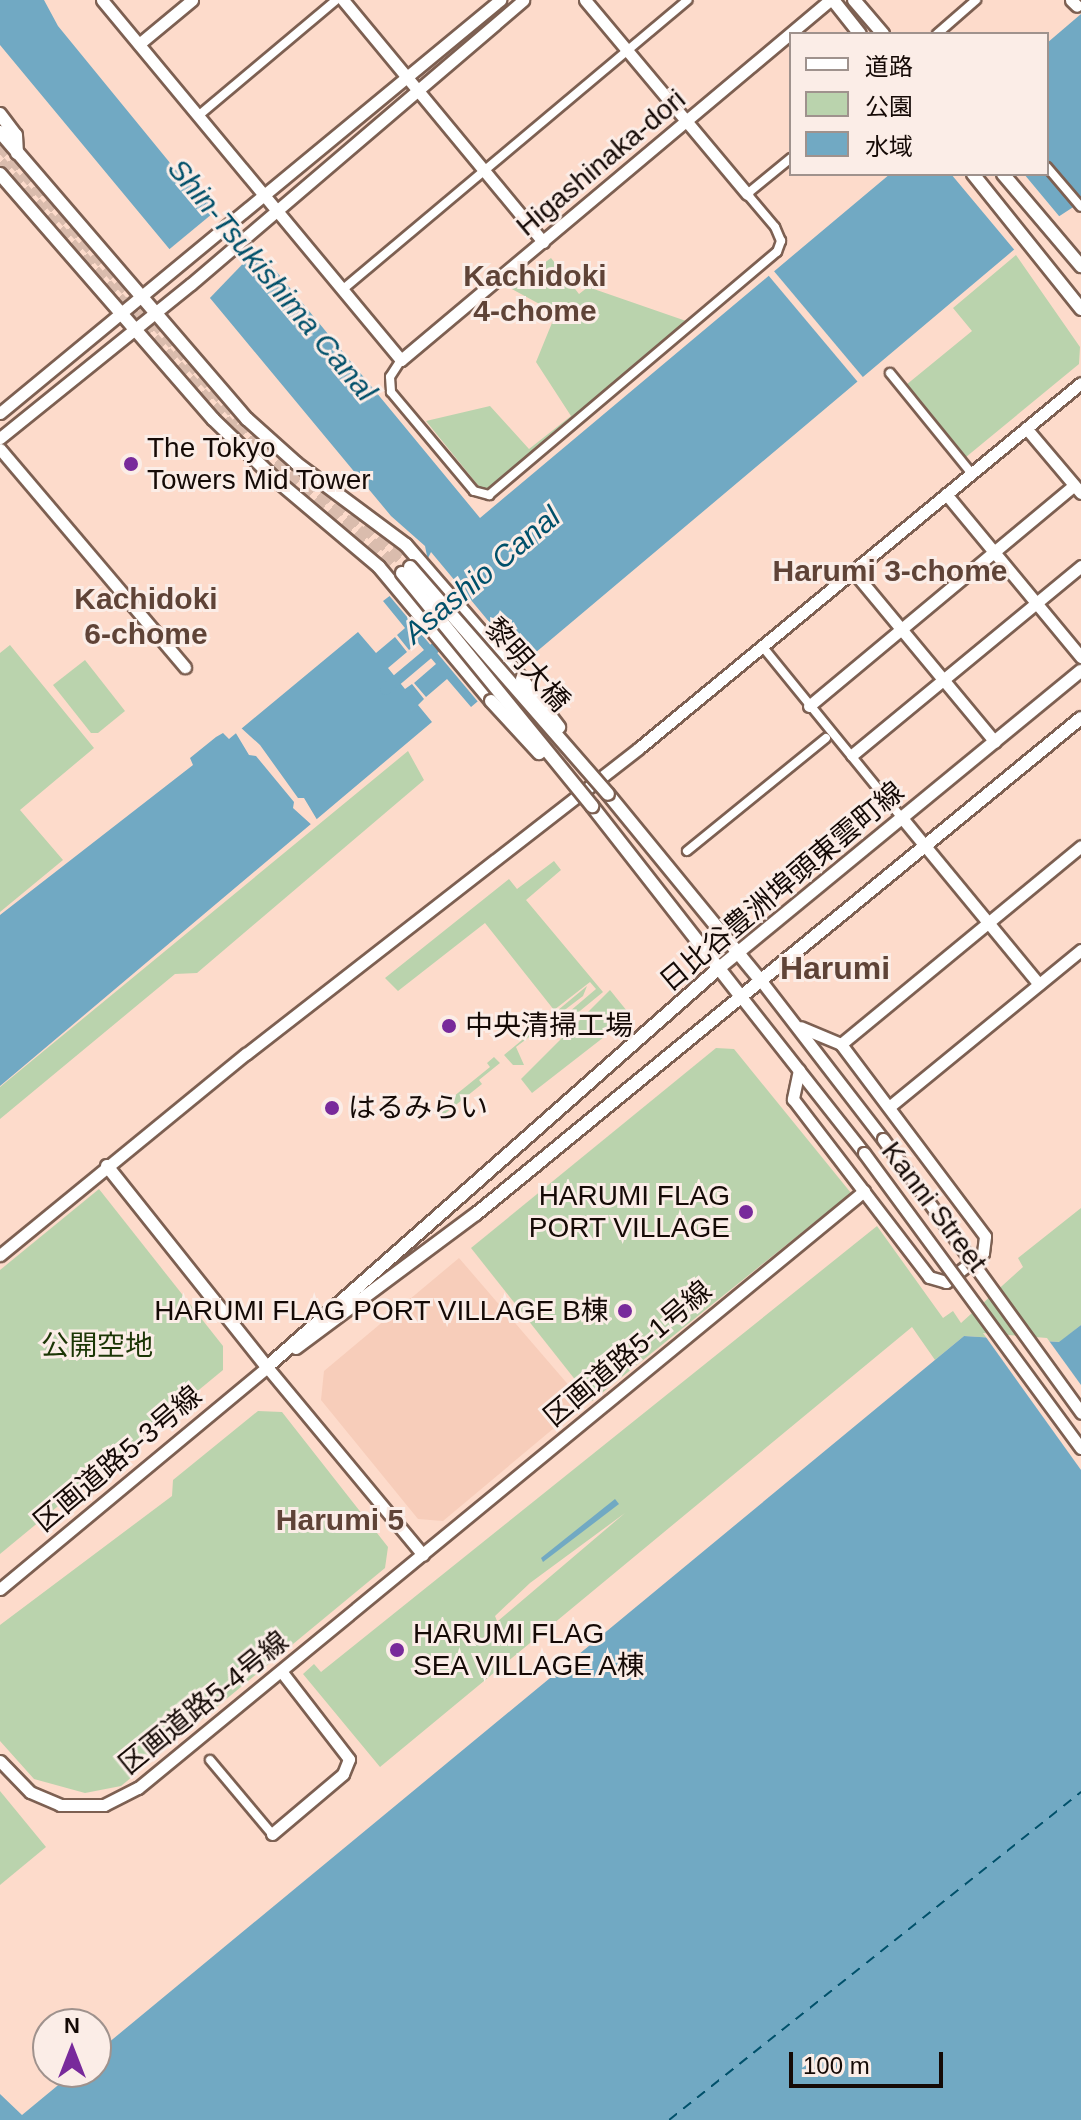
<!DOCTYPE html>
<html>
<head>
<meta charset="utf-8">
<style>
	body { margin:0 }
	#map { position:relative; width:1081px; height:2120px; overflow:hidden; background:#fddbcb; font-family:Helvetica,"Noto Sans JP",sans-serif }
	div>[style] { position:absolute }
	.built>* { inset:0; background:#f7cdba }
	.green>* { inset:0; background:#bad3ad }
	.water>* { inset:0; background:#71a9c3 }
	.pier>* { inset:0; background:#fddbcb; transform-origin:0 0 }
	.canal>* { height:11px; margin:-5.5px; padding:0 5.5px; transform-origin:5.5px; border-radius:5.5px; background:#71a9c3 }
	.ferry>* { height:2px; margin-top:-1px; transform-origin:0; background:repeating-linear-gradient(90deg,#00506a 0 10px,transparent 0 18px) }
	.primary-tunnel>* { height:12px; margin-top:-6px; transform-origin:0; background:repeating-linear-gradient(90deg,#dabcad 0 12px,transparent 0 18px) }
	.roads { filter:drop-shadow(2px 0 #7d6052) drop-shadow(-2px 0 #7d6052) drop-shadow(0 2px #7d6052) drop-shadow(0 -2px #7d6052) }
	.street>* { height:8px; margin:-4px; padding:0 4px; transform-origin:4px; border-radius:4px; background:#fff }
	.secondary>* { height:11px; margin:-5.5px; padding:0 5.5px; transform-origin:5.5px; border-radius:5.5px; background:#fff }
	.primary>* { height:12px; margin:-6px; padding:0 6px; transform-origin:6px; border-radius:6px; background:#fff }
	.bridges { filter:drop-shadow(2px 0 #7d6052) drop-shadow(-2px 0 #7d6052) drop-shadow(0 2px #7d6052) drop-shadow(0 -2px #7d6052) }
	.secondary-bridge>* { height:11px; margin:-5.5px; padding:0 5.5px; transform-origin:5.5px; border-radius:5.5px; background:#fff }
	.primary-bridge>* { height:12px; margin:-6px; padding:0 6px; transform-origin:6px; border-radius:6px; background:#fff }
	.dots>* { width:22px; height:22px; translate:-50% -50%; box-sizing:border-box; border:4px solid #fbede7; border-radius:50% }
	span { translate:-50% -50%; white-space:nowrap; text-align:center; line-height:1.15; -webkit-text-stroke:6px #fbede7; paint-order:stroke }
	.street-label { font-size:28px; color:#150a06 }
	.poi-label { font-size:28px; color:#150a06 }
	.left { translate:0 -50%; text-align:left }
	.right { translate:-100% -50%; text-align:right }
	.park-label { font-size:28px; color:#1b3605 }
	.neighbourhood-label { font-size:30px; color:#5f4337; font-weight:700 }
	.water-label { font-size:30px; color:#00506a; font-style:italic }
	.quarter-label { font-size:32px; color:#5f4337; font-weight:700 }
	.legend { position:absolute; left:789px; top:32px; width:260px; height:144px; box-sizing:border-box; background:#fbede7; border:2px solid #9f928d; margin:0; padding:10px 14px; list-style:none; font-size:24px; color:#150a06 }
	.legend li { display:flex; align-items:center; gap:16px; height:40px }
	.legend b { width:40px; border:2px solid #9f928d }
	.north { position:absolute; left:32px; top:2008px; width:80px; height:80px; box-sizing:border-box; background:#fbede7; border:2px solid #9f928d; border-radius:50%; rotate:0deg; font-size:22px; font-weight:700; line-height:32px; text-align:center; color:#150a06 }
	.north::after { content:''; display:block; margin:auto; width:28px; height:36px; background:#782a9b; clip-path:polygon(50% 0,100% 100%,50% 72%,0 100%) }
	.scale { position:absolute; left:789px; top:2052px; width:154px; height:36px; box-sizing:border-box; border:4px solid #150a06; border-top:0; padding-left:10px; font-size:24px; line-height:28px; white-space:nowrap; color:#150a06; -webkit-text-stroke:6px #fbede7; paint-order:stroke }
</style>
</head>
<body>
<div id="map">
	<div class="built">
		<i style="clip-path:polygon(459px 1258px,584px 1403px,443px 1521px,418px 1519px,321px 1400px,324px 1371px)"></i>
	</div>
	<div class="green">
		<i style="clip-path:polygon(1016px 255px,1080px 347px,1079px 364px,966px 457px,906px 385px,972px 331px,953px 308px)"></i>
		<i style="clip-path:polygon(551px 258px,579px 294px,588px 287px,689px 322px,485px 494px,426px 421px,490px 406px,529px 449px,571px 416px,536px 362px,556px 313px,510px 288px)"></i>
		<i style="clip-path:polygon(10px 645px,94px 748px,20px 810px,63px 860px,0 912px,0 653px)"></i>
		<i style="clip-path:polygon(85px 660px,125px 711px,98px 733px,91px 733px,53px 685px)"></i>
		<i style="clip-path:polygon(408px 751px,424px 780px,197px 973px,175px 974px,0 1119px,0 1087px)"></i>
		<i style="clip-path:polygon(554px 861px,561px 870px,526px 900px,603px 992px,558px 1029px,556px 1023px,596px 989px,590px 982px,554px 1010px,485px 923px,398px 991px,385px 978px,509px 879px,517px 889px)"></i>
		<i style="clip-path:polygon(587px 986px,583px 996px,516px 1047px,524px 1065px,513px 1065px,504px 1055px)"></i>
		<i style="clip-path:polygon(610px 990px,631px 1016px,532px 1093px,521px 1079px)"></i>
		<i style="clip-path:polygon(716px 1048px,734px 1049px,851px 1193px,592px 1401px,471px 1248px)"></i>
		<i style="clip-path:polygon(494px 1057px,500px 1063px,479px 1080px,482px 1084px,442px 1116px,437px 1110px,490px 1067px,487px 1063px)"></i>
		<i style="clip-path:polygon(99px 1189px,223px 1346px,223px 1370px,0 1554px,0 1270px)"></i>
		<i style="clip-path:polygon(evenodd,1081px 1208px,1081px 1325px,1060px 1342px,964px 1336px,935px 1360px,912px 1327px,380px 1767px,303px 1674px,314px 1664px,321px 1672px,877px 1226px,943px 1318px,953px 1311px,961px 1323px,1023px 1267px,1018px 1258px,1081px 1208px,625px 1513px,498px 1621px,497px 1621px,495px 1616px,530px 1583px,625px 1513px)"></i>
		<i style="clip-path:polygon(258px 1411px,282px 1412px,388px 1547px,385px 1568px,121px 1786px,85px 1793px,34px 1779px,0 1741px,0 1625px,172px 1496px,173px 1480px)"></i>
		<i style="clip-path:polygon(0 1791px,46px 1847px,0 1885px)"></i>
	</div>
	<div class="water">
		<i style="clip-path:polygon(0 0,44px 0,58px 26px,175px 169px,276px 271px,480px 518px,890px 174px,1047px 174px,1047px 43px,1081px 14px,1081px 202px,1035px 232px,471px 707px,447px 679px,426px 697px,414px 683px,436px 664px,418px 643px,409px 650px,397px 635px,405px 628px,383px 601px,429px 566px,425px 546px,391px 516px,0 45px)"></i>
		<i style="clip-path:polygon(358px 632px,376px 653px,395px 637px,407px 652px,388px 668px,405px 689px,412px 684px,424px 699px,418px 705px,432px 722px,0 1086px,0 915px,193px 765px,190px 758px,216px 737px,223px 733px,229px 739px)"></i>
		<i style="clip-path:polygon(1081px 1325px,1081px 2120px,0 2120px,0 2094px,22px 2115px,74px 2072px,96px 2072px,96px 2053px,964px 1336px,1059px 1342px)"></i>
		<i style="clip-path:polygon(615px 1499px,619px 1504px,543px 1562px,541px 1558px)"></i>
	</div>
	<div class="pier">
		<i style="clip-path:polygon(951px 174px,1024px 174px,1064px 222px,1056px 220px,1017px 253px)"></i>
		<i style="clip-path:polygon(218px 209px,258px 248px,207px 301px,166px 252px)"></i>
		<i style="left:773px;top:270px;width:141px;height:7px;rotate:50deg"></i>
		<i style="clip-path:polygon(431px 552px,525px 665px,479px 703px,387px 593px,425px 564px)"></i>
		<i style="clip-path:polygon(239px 726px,260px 745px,298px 798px,304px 798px,319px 823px,314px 827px,293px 808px,294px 802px,256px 756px,249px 755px,234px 730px)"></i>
		<i style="clip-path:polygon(983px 1333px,1047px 1338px,1081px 1385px,1081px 1470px)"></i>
	</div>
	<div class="canal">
		<i style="left:385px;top:689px;width:67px;rotate:-40.1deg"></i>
	</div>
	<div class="ferry">
		<i style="left:669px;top:2120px;width:527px;rotate:-38.52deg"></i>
	</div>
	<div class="primary-tunnel">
		<i style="left:0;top:145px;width:366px;rotate:48.9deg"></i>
		<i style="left:241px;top:421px;width:223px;rotate:40.8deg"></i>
		<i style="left:0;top:162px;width:354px;rotate:48.9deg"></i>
		<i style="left:233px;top:429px;width:161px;rotate:38.9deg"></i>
		<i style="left:358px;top:530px;width:62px;rotate:44.3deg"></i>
	</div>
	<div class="roads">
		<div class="street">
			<i style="left:937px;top:34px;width:52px;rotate:-41.1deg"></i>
			<i style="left:198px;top:116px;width:180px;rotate:-40deg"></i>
			<i style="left:1047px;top:167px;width:52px;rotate:49.6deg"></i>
			<i style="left:342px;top:290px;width:451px;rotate:-40deg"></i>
			<i style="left:401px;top:360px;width:20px;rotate:123deg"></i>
			<i style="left:390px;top:377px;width:15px;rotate:86deg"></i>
			<i style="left:391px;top:392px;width:129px;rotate:50deg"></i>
			<i style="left:474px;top:491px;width:16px;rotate:15deg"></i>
			<i style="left:489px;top:495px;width:377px;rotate:-40.2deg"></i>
			<i style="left:777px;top:252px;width:12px;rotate:-70deg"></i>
			<i style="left:781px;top:241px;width:15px;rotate:-113deg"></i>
			<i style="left:775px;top:227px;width:43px;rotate:-130.3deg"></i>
			<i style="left:747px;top:194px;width:57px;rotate:-39.3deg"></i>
			<i style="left:890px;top:373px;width:130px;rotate:50.9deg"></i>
			<i style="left:762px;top:646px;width:222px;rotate:50.9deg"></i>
			<i style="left:687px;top:851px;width:179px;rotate:-39.1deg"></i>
			<i style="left:210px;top:1760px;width:97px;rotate:50deg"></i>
		</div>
		<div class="secondary">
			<i style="left:102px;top:0;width:468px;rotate:50.3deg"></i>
			<i style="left:401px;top:360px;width:560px;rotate:-40deg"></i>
			<i style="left:343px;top:0;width:314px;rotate:50.4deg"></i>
			<i style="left:585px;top:0;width:253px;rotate:50.1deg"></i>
			<i style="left:1071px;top:0;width:8px;rotate:45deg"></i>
			<i style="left:139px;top:44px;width:69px;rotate:-39.7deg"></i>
			<i style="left:0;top:413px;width:649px;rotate:-39.56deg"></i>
			<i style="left:1026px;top:428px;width:85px;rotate:49.8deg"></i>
			<i style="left:0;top:438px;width:245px;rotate:-38.9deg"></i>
			<i style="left:191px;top:284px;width:437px;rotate:-40.5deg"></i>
			<i style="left:0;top:449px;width:286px;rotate:49.7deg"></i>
			<i style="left:946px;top:494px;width:212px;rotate:50.4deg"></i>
			<i style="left:853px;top:571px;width:222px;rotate:50.3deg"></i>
			<i style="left:809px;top:706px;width:345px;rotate:-39.8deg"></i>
			<i style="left:852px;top:755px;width:297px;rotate:-39.5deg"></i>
			<i style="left:902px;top:818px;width:215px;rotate:50.5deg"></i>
			<i style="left:762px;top:982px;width:198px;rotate:52.4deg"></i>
			<i style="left:742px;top:998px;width:197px;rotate:51.8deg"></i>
			<i style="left:841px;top:1044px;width:311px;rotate:-39.5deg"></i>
			<i style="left:799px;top:1070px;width:30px;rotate:102deg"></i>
			<i style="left:793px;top:1099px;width:224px;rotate:52.6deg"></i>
			<i style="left:929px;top:1277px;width:18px;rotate:16deg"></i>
			<i style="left:946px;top:1282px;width:47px;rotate:-38.1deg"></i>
			<i style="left:983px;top:1253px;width:17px;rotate:-83deg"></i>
			<i style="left:985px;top:1236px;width:240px;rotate:-126.9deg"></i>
			<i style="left:841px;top:1044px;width:44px;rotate:-157.5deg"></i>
			<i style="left:889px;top:1107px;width:248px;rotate:-39.3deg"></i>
			<i style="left:0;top:1255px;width:318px;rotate:-39.3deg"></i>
			<i style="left:246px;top:1054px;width:498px;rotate:-37.9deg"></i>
			<i style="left:639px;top:748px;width:573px;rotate:-39.55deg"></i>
			<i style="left:0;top:1589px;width:347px;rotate:-39.7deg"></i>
			<i style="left:267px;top:1367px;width:244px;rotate:50.3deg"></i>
			<i style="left:0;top:1761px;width:43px;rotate:45.9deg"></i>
			<i style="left:30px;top:1792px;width:33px;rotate:23deg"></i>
			<i style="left:60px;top:1805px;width:44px"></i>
			<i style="left:104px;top:1805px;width:38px;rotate:-27deg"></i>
			<i style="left:138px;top:1788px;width:940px;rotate:-39.43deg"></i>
			<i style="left:272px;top:1834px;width:93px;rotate:-40.2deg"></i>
			<i style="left:343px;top:1774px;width:16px;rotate:-68deg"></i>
			<i style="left:349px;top:1759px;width:111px;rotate:-127.7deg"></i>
		</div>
		<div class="primary">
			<i style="left:833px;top:0;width:43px;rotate:51.5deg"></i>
			<i style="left:854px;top:0;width:45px;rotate:49.5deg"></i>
			<i style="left:0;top:114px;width:26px;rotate:53deg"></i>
			<i style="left:16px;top:135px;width:18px;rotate:87deg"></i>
			<i style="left:0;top:132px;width:379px;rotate:49.3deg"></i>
			<i style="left:247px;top:419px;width:66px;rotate:41.9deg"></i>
			<i style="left:296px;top:463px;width:137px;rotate:36.7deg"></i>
			<i style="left:406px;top:545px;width:177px;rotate:49.1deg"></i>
			<i style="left:0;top:174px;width:325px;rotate:49deg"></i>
			<i style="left:213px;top:419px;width:86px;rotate:44.1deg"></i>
			<i style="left:275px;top:479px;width:136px;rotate:40.2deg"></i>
			<i style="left:379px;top:567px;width:175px;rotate:50.1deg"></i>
			<i style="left:973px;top:174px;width:173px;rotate:51.3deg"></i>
			<i style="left:1003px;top:174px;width:121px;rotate:49.7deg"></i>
			<i style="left:608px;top:794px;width:243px;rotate:50.7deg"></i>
			<i style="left:592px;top:806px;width:244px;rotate:52deg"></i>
			<i style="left:107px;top:1166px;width:257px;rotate:51.5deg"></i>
			<i style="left:296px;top:1348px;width:224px;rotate:-36.7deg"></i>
			<i style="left:476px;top:1214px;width:782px;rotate:-39.35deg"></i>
			<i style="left:267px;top:1367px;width:603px;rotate:-41.44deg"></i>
			<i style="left:719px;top:968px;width:468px;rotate:-39.4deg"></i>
		</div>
	</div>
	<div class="bridges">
		<div class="secondary-bridge">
			<i style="left:883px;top:1139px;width:338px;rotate:54.1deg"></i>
			<i style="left:864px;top:1153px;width:366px;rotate:53.7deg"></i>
		</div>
		<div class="primary-bridge">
			<i style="left:410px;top:567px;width:301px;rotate:48.9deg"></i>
			<i style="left:402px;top:573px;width:301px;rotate:50.8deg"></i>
			<i style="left:522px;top:679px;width:61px;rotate:52.4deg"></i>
			<i style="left:491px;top:701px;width:71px;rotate:47.3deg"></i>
		</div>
	</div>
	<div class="dots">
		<i style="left:131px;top:464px;background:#782a9b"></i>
		<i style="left:449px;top:1026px;background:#782a9b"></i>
		<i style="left:332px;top:1108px;background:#782a9b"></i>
		<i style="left:746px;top:1212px;background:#782a9b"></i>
		<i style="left:625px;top:1311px;background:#782a9b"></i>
		<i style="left:397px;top:1650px;background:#782a9b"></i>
	</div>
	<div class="street-label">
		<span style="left:601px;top:163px;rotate:-40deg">Higashinaka-dori</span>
		<span style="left:527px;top:665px;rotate:49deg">黎明大橋</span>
		<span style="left:782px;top:887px;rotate:-40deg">日比谷豊洲埠頭東雲町線</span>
		<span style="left:934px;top:1207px;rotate:53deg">Kanni Street</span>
		<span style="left:628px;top:1354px;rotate:-40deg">区画道路5-1号線</span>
		<span style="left:118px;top:1459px;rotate:-40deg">区画道路5-3号線</span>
		<span style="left:204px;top:1703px;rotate:-39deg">区画道路5-4号線</span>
	</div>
	<div class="poi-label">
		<span class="left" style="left:147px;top:464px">The Tokyo<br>Towers Mid Tower</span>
		<span class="left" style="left:465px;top:1026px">中央清掃工場</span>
		<span class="left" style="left:348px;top:1108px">はるみらい</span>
		<span class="right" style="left:730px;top:1212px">HARUMI FLAG<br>PORT VILLAGE</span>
		<span class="right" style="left:609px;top:1311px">HARUMI FLAG PORT VILLAGE B棟</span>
		<span class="left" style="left:413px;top:1650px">HARUMI FLAG<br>SEA VILLAGE A棟</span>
	</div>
	<div class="park-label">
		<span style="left:97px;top:1346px">公開空地</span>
	</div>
	<div class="neighbourhood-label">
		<span style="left:535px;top:293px">Kachidoki<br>4-chome</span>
		<span style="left:890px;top:571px">Harumi 3-chome</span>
		<span style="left:146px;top:616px">Kachidoki<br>6-chome</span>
		<span style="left:340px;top:1520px">Harumi 5</span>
	</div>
	<div class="water-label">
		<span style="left:272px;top:280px;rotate:50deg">Shin-Tsukishima Canal</span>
		<span style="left:482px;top:575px;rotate:-40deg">Asashio Canal</span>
	</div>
	<div class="quarter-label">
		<span style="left:835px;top:968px">Harumi</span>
	</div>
	<ul class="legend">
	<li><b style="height:10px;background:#fff"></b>道路</li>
	<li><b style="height:22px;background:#bad3ad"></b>公園</li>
	<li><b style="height:22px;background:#71a9c3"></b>水域</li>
	</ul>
	<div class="north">N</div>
	<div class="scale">100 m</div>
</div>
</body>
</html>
